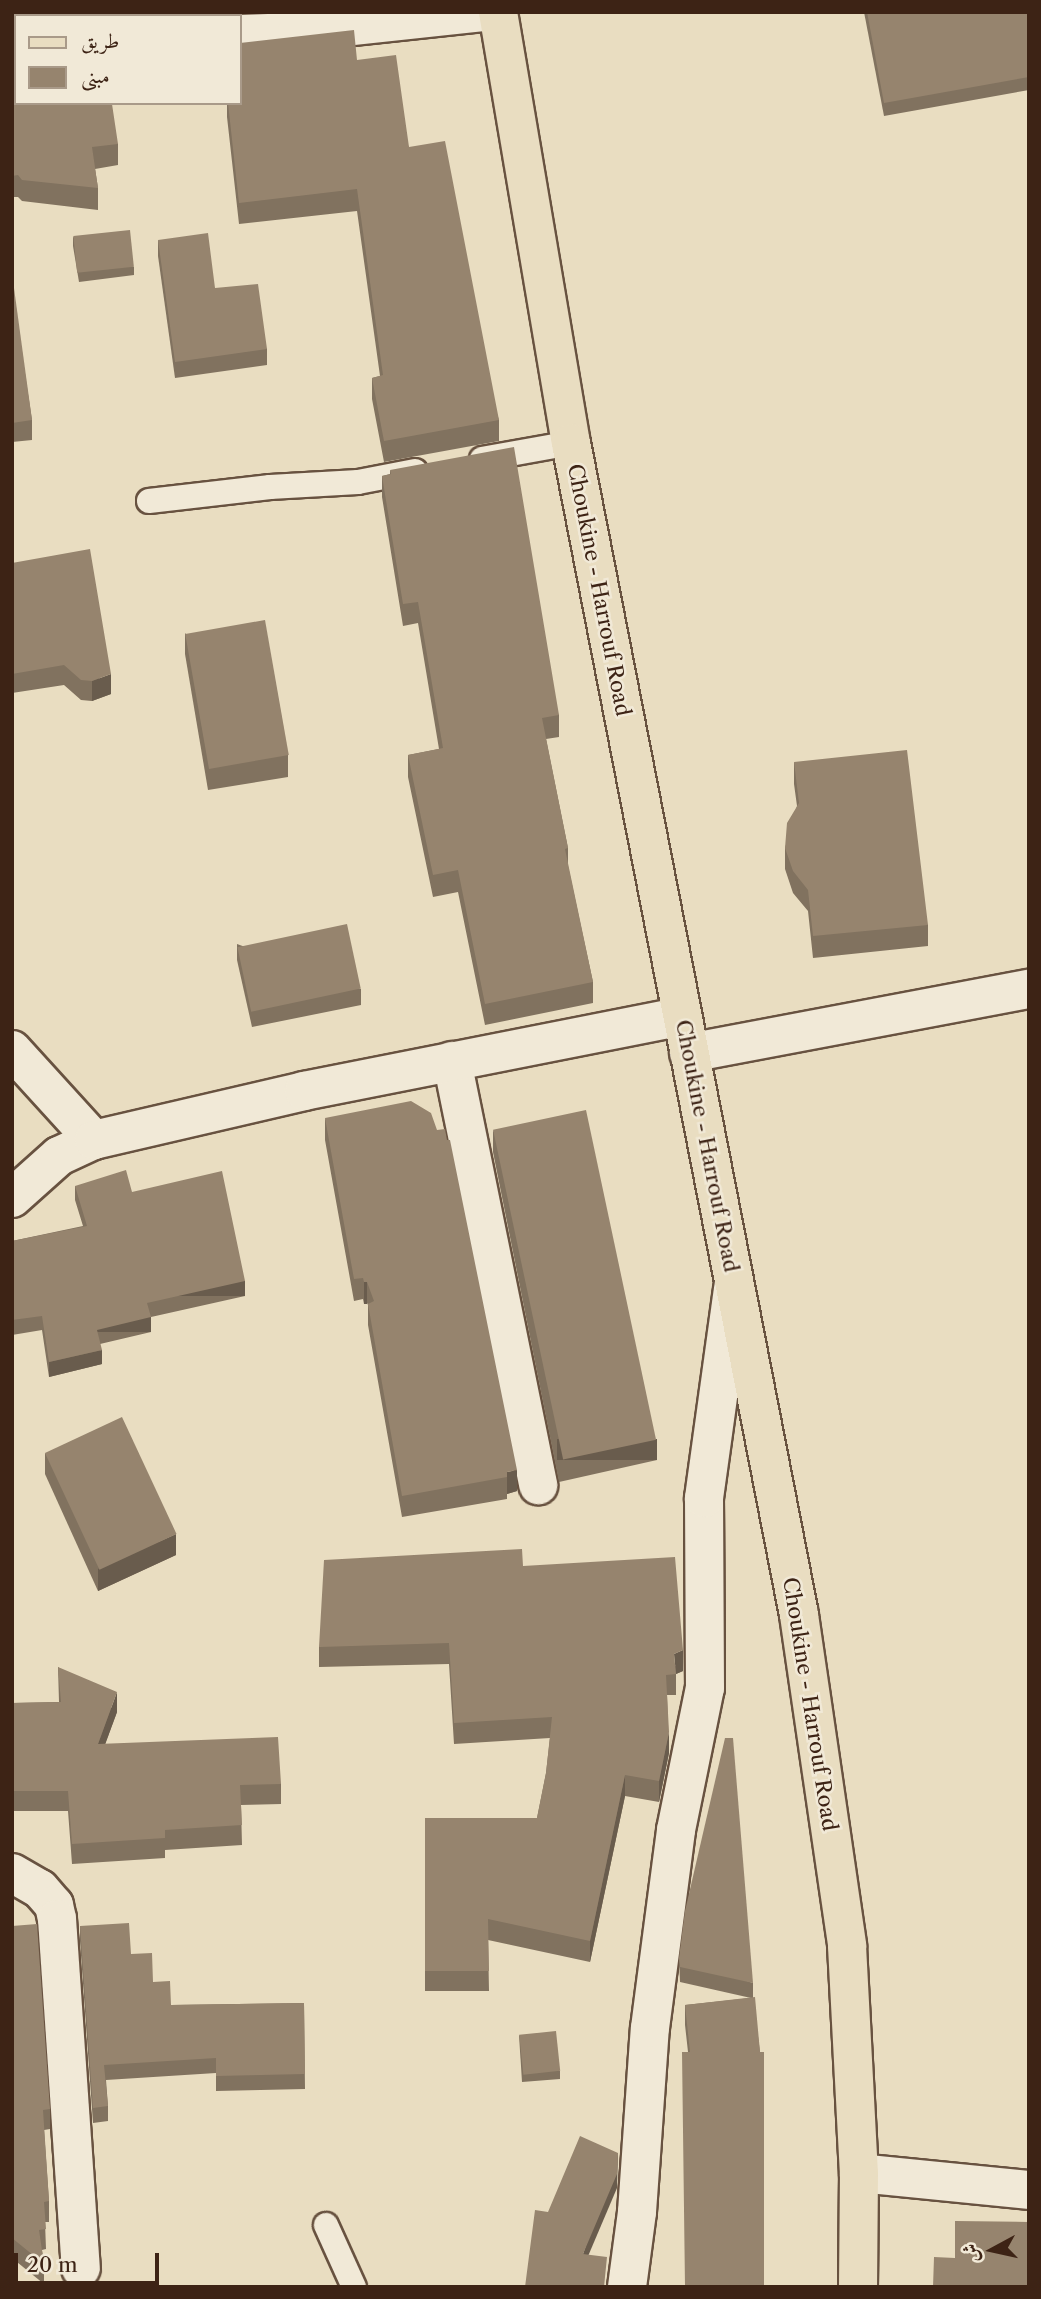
<!DOCTYPE html>
<html>
<head>
<meta charset="utf-8">
<style>
	body { margin:0 }
	#map { position:relative; width:1041px; height:2299px; overflow:hidden; background:#e9ddc1; font-family:"Libre Caslon Text",Amiri,serif }
	div>[style] { position:absolute }
	.roads { filter:drop-shadow(2px 0 #685240) drop-shadow(-2px 0 #685240) drop-shadow(0 2px #685240) drop-shadow(0 -2px #685240) }
	.lane>* { height:24px; margin:-12px; padding:0 12px; transform-origin:12px; border-radius:12px; background:#f1e9d7 }
	.street>* { height:38px; margin:-19px; padding:0 19px; transform-origin:19px; border-radius:19px; background:#f1e9d7 }
	.primary>* { height:38px; margin:-19px; padding:0 19px; transform-origin:19px; border-radius:19px; background:#e9ddc1 }
	.wall>* { inset:0; background:#81725f }
	.shaded-wall>* { inset:0; background:#695c4d; transform-origin:0 0 }
	.building>* { inset:0; background:#96846e; transform-origin:0 0 }
	span { translate:-50% -50%; white-space:nowrap; text-align:center; line-height:1.15; -webkit-text-stroke:5px #f1e9d7; paint-order:stroke }
	.street-label { font-size:21px; color:#3d2315 }
	.frame { position:absolute; inset:0; border:14px solid #3d2315; pointer-events:none }
	.legend { position:absolute; left:14px; top:14px; width:228px; height:91px; box-sizing:border-box; background:#f1e9d7; border:2px solid #a99a89; margin:0; padding:9px 12px; list-style:none; font-size:21px; color:#3d2315 }
	.legend li { display:flex; align-items:center; gap:14px; height:35px }
	.legend b { width:35px; border:2px solid #a99a89 }
	.north { position:absolute; left:957px; top:2215px; width:70px; height:70px; -webkit-text-stroke:5px #f1e9d7; paint-order:stroke; rotate:262deg; font-size:19px; font-weight:700; line-height:28px; text-align:center; color:#3d2315 }
	.north::after { content:''; display:block; margin:auto; width:24px; height:32px; background:#3d2315; clip-path:polygon(50% 0,100% 100%,50% 72%,0 100%) }
	.scale { position:absolute; left:14px; top:2253px; width:145px; height:32px; box-sizing:border-box; border:4px solid #3d2315; border-top:0; padding-left:9px; font-size:21px; line-height:24px; white-space:nowrap; color:#3d2315; -webkit-text-stroke:5px #f1e9d7; paint-order:stroke }
</style>
</head>
<body>
<div id="map">
	<div class="roads">
		<div class="lane">
			<i style="left:482px;top:459px;width:90px;rotate:-10.2deg"></i>
			<i style="left:149px;top:501px;width:122px;rotate:-6.6deg"></i>
			<i style="left:270px;top:487px;width:88px;rotate:-3.3deg"></i>
			<i style="left:358px;top:482px;width:58px;rotate:-10.9deg"></i>
			<i style="left:326px;top:2225px;width:68px;rotate:65.7deg"></i>
		</div>
		<div class="street">
			<i style="left:76px;top:12px;width:23px;rotate:10deg"></i>
			<i style="left:240px;top:34px;width:57px;rotate:-2deg"></i>
			<i style="left:297px;top:32px;width:187px;rotate:-6.1deg"></i>
			<i style="left:12px;top:1050px;width:122px;rotate:47.7deg"></i>
			<i style="left:689px;top:1053px;width:346px;rotate:-10.7deg"></i>
			<i style="left:452px;top:1061px;width:433px;rotate:78.5deg"></i>
			<i style="left:12px;top:1198px;width:63px;rotate:-41.8deg"></i>
			<i style="left:59px;top:1156px;width:38px;rotate:-25deg"></i>
			<i style="left:94px;top:1140px;width:216px;rotate:-13.1deg"></i>
			<i style="left:304px;top:1091px;width:385px;rotate:-11.2deg"></i>
			<i style="left:12px;top:1873px;width:32px;rotate:30deg"></i>
			<i style="left:40px;top:1889px;width:21px;rotate:49deg"></i>
			<i style="left:54px;top:1905px;width:14px;rotate:78deg"></i>
			<i style="left:57px;top:1919px;width:350px;rotate:86.1deg"></i>
			<i style="left:859px;top:2173px;width:171px;rotate:5.7deg"></i>
			<i style="left:627px;top:2287px;width:76px;rotate:-82.4deg"></i>
			<i style="left:637px;top:2212px;width:184px;rotate:-86deg"></i>
			<i style="left:650px;top:2028px;width:200px;rotate:-82.5deg"></i>
			<i style="left:676px;top:1830px;width:145px;rotate:-78.5deg"></i>
			<i style="left:705px;top:1688px;width:190px;rotate:-90.3deg"></i>
			<i style="left:704px;top:1498px;width:211px;rotate:-82.1deg"></i>
		</div>
		<div class="primary">
			<i style="left:498px;top:12px;width:437px;rotate:80.4deg"></i>
			<i style="left:571px;top:443px;width:1194px;rotate:78.99deg"></i>
			<i style="left:799px;top:1615px;width:334px;rotate:81.7deg"></i>
			<i style="left:847px;top:1946px;width:227px;rotate:87deg"></i>
			<i style="left:859px;top:2173px;width:114px;rotate:90.5deg"></i>
		</div>
	</div>
	<div class="wall">
		<i style="clip-path:polygon(864px 12px,1029px 12px,1029px 90px,884px 116px)"></i>
		<i style="clip-path:polygon(12px 49px,118px 144px,118px 165px,95px 169px,98px 188px,98px 210px,22px 201px,18px 197px,12px 197px)"></i>
		<i style="clip-path:polygon(357px 60px,409px 147px,499px 420px,499px 441px,384px 462px,372px 399px,372px 378px,380px 376px,357px 211px,239px 224px,227px 117px,227px 103px,240px 103px)"></i>
		<i style="clip-path:polygon(73px 237px,134px 267px,134px 275px,79px 282px,73px 246px)"></i>
		<i style="clip-path:polygon(158px 240px,215px 288px,267px 349px,267px 365px,175px 378px,158px 256px)"></i>
		<i style="clip-path:polygon(12px 288px,32px 420px,32px 440px,12px 442px)"></i>
		<i style="clip-path:polygon(390px 470px,559px 715px,559px 737px,546px 739px,568px 848px,568px 866px,593px 982px,593px 1003px,485px 1025px,458px 892px,433px 897px,408px 777px,408px 755px,439px 749px,418px 623px,403px 626px,382px 497px,382px 476px,390px 474px)"></i>
		<i style="clip-path:polygon(12px 563px,111px 694px,92px 701px,81px 700px,64px 685px,12px 693px)"></i>
		<i style="clip-path:polygon(185px 633px,288px 755px,288px 777px,208px 790px,185px 654px)"></i>
		<i style="clip-path:polygon(794px 762px,928px 925px,928px 946px,813px 958px,808px 911px,793px 893px,785px 869px,785px 848px,797px 806px,794px 784px)"></i>
		<i style="clip-path:polygon(237px 944px,361px 989px,361px 1005px,252px 1027px,237px 960px)"></i>
		<i style="clip-path:polygon(325px 1118px,517px 1491px,507px 1494px,507px 1499px,402px 1517px,368px 1325px,368px 1305px,367px 1303px,364px 1304px,363px 1299px,354px 1301px,325px 1140px)"></i>
		<i style="clip-path:polygon(493px 1130px,657px 1460px,559px 1482px,493px 1152px)"></i>
		<i style="clip-path:polygon(75px 1186px,132px 1192px,245px 1296px,151px 1317px,151px 1332px,100px 1344px,102px 1364px,49px 1377px,42px 1330px,12px 1335px,12px 1241px,83px 1226px,75px 1200px)"></i>
		<i style="clip-path:polygon(45px 1453px,176px 1555px,98px 1591px,45px 1474px)"></i>
		<i style="clip-path:polygon(523px 1566px,683px 1671px,676px 1674px,676px 1695px,667px 1695px,669px 1753px,659px 1802px,625px 1796px,590px 1962px,488px 1940px,489px 1991px,425px 1991px,425px 1818px,537px 1818px,546px 1773px,550px 1738px,454px 1744px,449px 1664px,319px 1667px,319px 1647px)"></i>
		<i style="clip-path:polygon(58px 1667px,117px 1712px,105px 1744px,281px 1784px,281px 1804px,241px 1805px,242px 1845px,165px 1850px,165px 1858px,72px 1864px,68px 1811px,12px 1811px,12px 1703px,59px 1702px)"></i>
		<i style="clip-path:polygon(12px 1926px,50px 2109px,50px 2129px,44px 2130px,49px 2201px,49px 2222px,45px 2222px,46px 2249px,42px 2250px,44px 2264px,44px 2284px,12px 2258px)"></i>
		<i style="clip-path:polygon(80px 1926px,131px 1954px,171px 2005px,304px 2003px,305px 2089px,216px 2091px,216px 2073px,106px 2080px,108px 2106px,108px 2121px,93px 2123px,80px 1941px)"></i>
		<i style="clip-path:polygon(679px 1958px,753px 1983px,753px 1997px,760px 2052px,688px 2052px,685px 2025px,685px 2005px,751px 1998px,680px 1982px)"></i>
		<i style="clip-path:polygon(519px 2035px,560px 2071px,560px 2079px,522px 2082px)"></i>
	</div>
	<div class="shaded-wall">
		<i style="clip-path:polygon(111px 674px,111px 694px,92px 701px,92px 681px)"></i>
		<i style="left:245px;top:1281px;width:15px;height:100px;rotate:90deg"></i>
		<i style="left:364px;top:1282px;width:3px;height:22px"></i>
		<i style="left:151px;top:1317px;width:15px;height:56px;rotate:90deg"></i>
		<i style="clip-path:polygon(102px 1350px,102px 1364px,49px 1377px,49px 1362px)"></i>
		<i style="left:657px;top:1439px;width:21px;height:100px;rotate:90deg"></i>
		<i style="clip-path:polygon(517px 1470px,517px 1491px,507px 1494px,507px 1472px)"></i>
		<i style="clip-path:polygon(176px 1534px,176px 1555px,98px 1591px,98px 1569px)"></i>
		<i style="clip-path:polygon(683px 1650px,683px 1671px,676px 1674px,674px 1654px)"></i>
		<i style="clip-path:polygon(117px 1692px,117px 1712px,98px 1764px,98px 1744px)"></i>
		<i style="clip-path:polygon(669px 1732px,669px 1753px,659px 1802px,659px 1781px)"></i>
		<i style="clip-path:polygon(625px 1775px,625px 1796px,590px 1962px,590px 1941px)"></i>
		<i style="clip-path:polygon(618px 2153px,617px 2188px,583px 2268px,583px 2254px)"></i>
	</div>
	<div class="building">
		<i style="clip-path:polygon(867px 12px,1029px 12px,1029px 77px,884px 103px)"></i>
		<i style="clip-path:polygon(354px 30px,357px 60px,396px 55px,409px 147px,445px 141px,499px 420px,384px 441px,372px 378px,383px 375px,357px 189px,239px 203px,228px 103px,240px 103px,240px 43px)"></i>
		<i style="clip-path:polygon(12px 49px,16px 49px,16px 103px,107px 103px,107px 105px,112px 104px,118px 144px,92px 147px,98px 188px,22px 180px,18px 175px,12px 176px)"></i>
		<i style="left:130px;top:230px;width:37px;height:57px;rotate:84deg"></i>
		<i style="clip-path:polygon(208px 233px,215px 288px,258px 284px,267px 349px,175px 362px,158px 240px)"></i>
		<i style="clip-path:polygon(12px 288px,14px 288px,32px 420px,12px 423px)"></i>
		<i style="clip-path:polygon(514px 447px,559px 715px,542px 718px,568px 848px,565px 849px,593px 982px,485px 1004px,458px 870px,433px 875px,408px 755px,443px 748px,418px 602px,403px 604px,382px 476px,391px 474px,390px 470px)"></i>
		<i style="clip-path:polygon(90px 549px,111px 674px,92px 681px,81px 680px,64px 665px,12px 674px,12px 563px)"></i>
		<i style="left:265px;top:620px;width:137px;height:81px;rotate:80deg"></i>
		<i style="clip-path:polygon(907px 750px,928px 925px,813px 936px,808px 890px,793px 871px,785px 848px,787px 823px,799px 803px,794px 762px)"></i>
		<i style="left:347px;top:924px;width:66px;height:112px;rotate:78deg"></i>
		<i style="clip-path:polygon(411px 1101px,431px 1113px,437px 1130px,445px 1129px,447px 1140px,450px 1140px,517px 1470px,507px 1472px,507px 1477px,402px 1496px,368px 1304px,374px 1301px,367px 1282px,364px 1282px,363px 1278px,354px 1279px,325px 1118px)"></i>
		<i style="left:586px;top:1110px;width:337px;height:95px;rotate:78deg"></i>
		<i style="clip-path:polygon(126px 1170px,132px 1192px,222px 1171px,245px 1281px,147px 1303px,151px 1317px,97px 1330px,102px 1350px,49px 1362px,42px 1316px,12px 1320px,12px 1241px,87px 1226px,75px 1186px)"></i>
		<i style="left:122px;top:1417px;width:129px;height:85px;rotate:65deg"></i>
		<i style="clip-path:polygon(522px 1549px,523px 1566px,675px 1557px,683px 1650px,674px 1654px,676px 1674px,666px 1675px,669px 1732px,659px 1781px,625px 1775px,590px 1941px,488px 1919px,489px 1971px,425px 1971px,425px 1818px,537px 1818px,546px 1773px,552px 1717px,454px 1723px,449px 1643px,319px 1647px,324px 1560px)"></i>
		<i style="clip-path:polygon(58px 1667px,117px 1692px,98px 1744px,278px 1737px,281px 1784px,240px 1785px,242px 1825px,165px 1830px,165px 1838px,72px 1844px,68px 1791px,12px 1791px,12px 1703px,61px 1702px)"></i>
		<i style="clip-path:polygon(725px 1738px,733px 1738px,753px 1983px,680px 1967px,679px 1958px,685px 1911px)"></i>
		<i style="clip-path:polygon(129px 1923px,131px 1954px,152px 1953px,153px 1982px,170px 1981px,171px 2005px,304px 2003px,305px 2074px,216px 2076px,216px 2058px,104px 2065px,108px 2106px,93px 2108px,80px 1926px)"></i>
		<i style="clip-path:polygon(37px 1924px,50px 2109px,43px 2110px,49px 2201px,44px 2202px,46px 2229px,39px 2230px,44px 2264px,12px 2238px,12px 1926px)"></i>
		<i style="clip-path:polygon(755px 1997px,760px 2052px,764px 2052px,764px 2287px,685px 2287px,682px 2052px,690px 2052px,685px 2005px)"></i>
		<i style="left:556px;top:2031px;width:40px;height:37px;rotate:84deg"></i>
		<i style="clip-path:polygon(580px 2136px,618px 2153px,617px 2174px,583px 2254px,607px 2257px,604px 2287px,525px 2287px,535px 2210px,548px 2212px)"></i>
		<i style="clip-path:polygon(955px 2221px,1029px 2222px,1029px 2287px,933px 2287px,934px 2257px,955px 2258px)"></i>
	</div>
	<div class="street-label">
		<span style="left:599px;top:590px;rotate:79deg">Choukine - Harrouf Road</span>
		<span style="left:707px;top:1146px;rotate:79deg">Choukine - Harrouf Road</span>
		<span style="left:810px;top:1704px;rotate:81deg">Choukine - Harrouf Road</span>
	</div>
	<div class="frame"></div>
	<ul class="legend">
	<li><b style="height:9px;background:#e9ddc1"></b>طريق</li>
	<li><b style="height:19px;background:#96846e"></b>مبنى</li>
	</ul>
	<div class="north">ش</div>
	<div class="scale">20 m</div>
</div>
</body>
</html>
